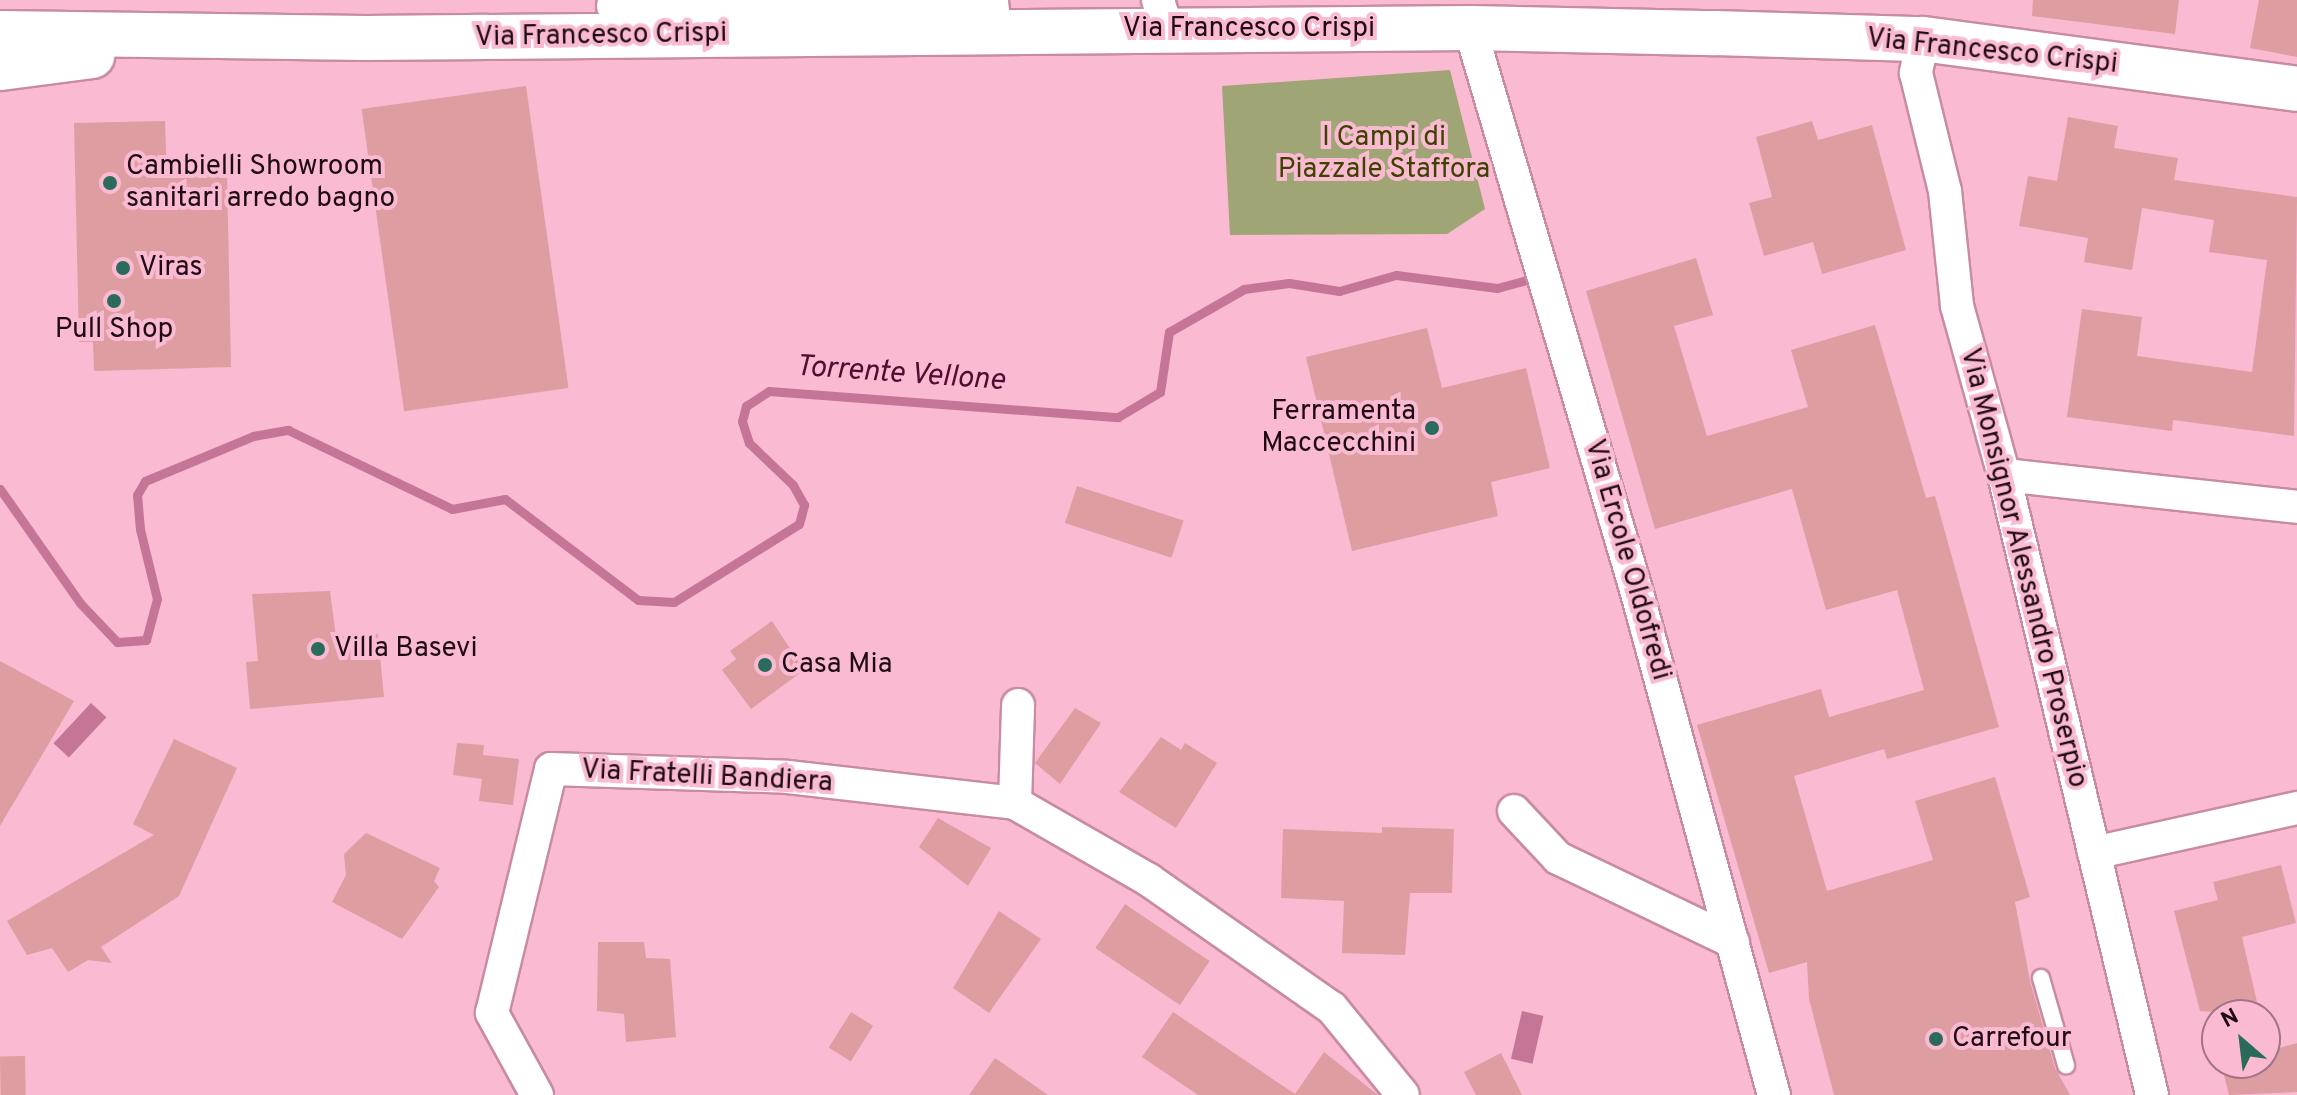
<!DOCTYPE html>
<html>
<head>
<meta charset="utf-8">
<style>
	body { margin:0 }
	#map { position:relative; width:2297px; height:1095px; overflow:hidden; background:#f9bad2; font-family:Overpass,sans-serif }
	div>[style] { position:absolute }
	.green>* { inset:0; background:#9fa574 }
	.water>* { inset:0; background:#c57696; transform-origin:0 0 }
	.stream>* { height:9px; margin:-4.5px; padding:0 4.5px; transform-origin:4.5px; border-radius:4.5px; background:#c57696 }
	.building>* { inset:0; background:#de9da1; transform-origin:0 0 }
	.roads { filter:drop-shadow(2px 0 #c78ba3) drop-shadow(-2px 0 #c78ba3) drop-shadow(0 2px #c78ba3) drop-shadow(0 -2px #c78ba3) }
	.lane>* { height:16px; margin:-8px; padding:0 8px; transform-origin:8px; border-radius:8px; background:#fff }
	.street>* { height:32px; margin:-16px; padding:0 16px; transform-origin:16px; border-radius:16px; background:#fff }
	.secondary>* { height:44px; margin:-22px; padding:0 22px; transform-origin:22px; border-radius:22px; background:#fff }
	.dots>* { width:22px; height:22px; translate:-50% -50%; box-sizing:border-box; border:4px solid #f9bad2; border-radius:50% }
	span { translate:-50% -50%; white-space:nowrap; text-align:center; line-height:1.15; -webkit-text-stroke:8px #f9bad2; paint-order:stroke }
	.street-label { font-size:28px; color:#200b14 }
	.park-label { font-size:28px; color:#3e4200 }
	.poi-label { font-size:28px; color:#200b14 }
	.left { translate:0 -50%; text-align:left }
	.right { translate:-100% -50%; text-align:right }
	.water-label { font-size:30px; color:#530b31; font-style:italic }
	.north { position:absolute; left:2201px; top:999px; width:80px; height:80px; box-sizing:border-box; background:#f9bad2; border:2px solid #a27486; border-radius:50%; rotate:332deg; font-size:22px; font-weight:700; line-height:32px; text-align:center; color:#200b14 }
	.north::after { content:''; display:block; margin:auto; width:28px; height:36px; background:#2a6b5b; clip-path:polygon(50% 0,100% 100%,50% 72%,0 100%) }
</style>
</head>
<body>
<div id="map">
	<div class="green">
		<i style="clip-path:polygon(1450px 70px,1485px 209px,1447px 234px,1230px 235px,1222px 86px)"></i>
	</div>
	<div class="water">
		<i style="left:91px;top:703px;width:21px;height:55px;rotate:43deg"></i>
		<i style="left:1522px;top:1011px;width:22px;height:49px;rotate:13deg"></i>
	</div>
	<div class="stream">
		<i style="left:0;top:489px;width:139px;rotate:54.9deg"></i>
		<i style="left:80px;top:603px;width:54px;rotate:46.5deg"></i>
		<i style="left:117px;top:642px;width:29px;rotate:-4deg"></i>
		<i style="left:146px;top:640px;width:42px;rotate:-75deg"></i>
		<i style="left:157px;top:599px;width:72px;rotate:-103.7deg"></i>
		<i style="left:140px;top:529px;width:34px;rotate:-95deg"></i>
		<i style="left:137px;top:495px;width:16px;rotate:-60deg"></i>
		<i style="left:145px;top:481px;width:117px;rotate:-22.6deg"></i>
		<i style="left:253px;top:436px;width:36px;rotate:-10deg"></i>
		<i style="left:288px;top:430px;width:182px;rotate:25.7deg"></i>
		<i style="left:452px;top:509px;width:54px;rotate:-10.7deg"></i>
		<i style="left:505px;top:499px;width:167px;rotate:37.2deg"></i>
		<i style="left:638px;top:600px;width:36px;rotate:3deg"></i>
		<i style="left:674px;top:602px;width:147px;rotate:-32deg"></i>
		<i style="left:799px;top:524px;width:20px;rotate:-75deg"></i>
		<i style="left:804px;top:505px;width:23px;rotate:-119deg"></i>
		<i style="left:793px;top:485px;width:61px;rotate:-136.3deg"></i>
		<i style="left:749px;top:443px;width:23px;rotate:-108deg"></i>
		<i style="left:742px;top:421px;width:16px;rotate:-75deg"></i>
		<i style="left:746px;top:406px;width:27px;rotate:-33deg"></i>
		<i style="left:769px;top:391px;width:350px;rotate:4.3deg"></i>
		<i style="left:1118px;top:417px;width:49px;rotate:-30.8deg"></i>
		<i style="left:1160px;top:392px;width:61px;rotate:-81.5deg"></i>
		<i style="left:1169px;top:332px;width:86px;rotate:-29.8deg"></i>
		<i style="left:1244px;top:289px;width:45px;rotate:-7.6deg"></i>
		<i style="left:1289px;top:283px;width:51px;rotate:9.1deg"></i>
		<i style="left:1339px;top:291px;width:59px;rotate:-15.7deg"></i>
		<i style="left:1396px;top:275px;width:102px;rotate:7.3deg"></i>
		<i style="left:1497px;top:288px;width:28px;rotate:-15deg"></i>
	</div>
	<div class="building">
		<i style="clip-path:polygon(2033px 0,2179px 0,2175px 34px,2032px 16px)"></i>
		<i style="clip-path:polygon(2259px 0,2297px 0,2297px 57px,2250px 48px)"></i>
		<i style="left:526px;top:86px;width:305px;height:166px;rotate:82deg"></i>
		<i style="clip-path:polygon(2068px 117px,2118px 126px,2114px 148px,2178px 158px,2174px 180px,2297px 197px,2294px 436px,2173px 420px,2172px 431px,2067px 417px,2082px 309px,2142px 317px,2137px 356px,2252px 372px,2267px 260px,2209px 252px,2214px 220px,2142px 208px,2132px 270px,2084px 262px,2088px 238px,2019px 226px,2028px 176px,2057px 181px)"></i>
		<i style="clip-path:polygon(165px 121px,167px 176px,227px 175px,231px 367px,94px 371px,93px 342px,79px 342px,74px 123px)"></i>
		<i style="clip-path:polygon(1812px 121px,1818px 140px,1872px 125px,1906px 250px,1822px 274px,1813px 242px,1764px 256px,1749px 203px,1772px 197px,1756px 137px)"></i>
		<i style="clip-path:polygon(1696px 258px,1713px 315px,1674px 326px,1707px 436px,1808px 407px,1791px 350px,1875px 325px,1926px 498px,1935px 496px,1999px 727px,1887px 759px,1884px 749px,1794px 776px,1827px 891px,1933px 860px,1915px 801px,1995px 777px,2030px 897px,2015px 902px,2030px 981px,2055px 1068px,2070px 1095px,1834px 1095px,1809px 999px,1807px 962px,1769px 973px,1697px 725px,1821px 689px,1829px 717px,1924px 690px,1897px 590px,1826px 610px,1792px 489px,1655px 529px,1586px 291px)"></i>
		<i style="clip-path:polygon(1427px 328px,1442px 388px,1526px 368px,1550px 468px,1491px 482px,1498px 516px,1352px 551px,1306px 357px)"></i>
		<i style="left:1077px;top:486px;width:112px;height:39px;rotate:18deg"></i>
		<i style="clip-path:polygon(330px 591px,336px 637px,378px 634px,384px 697px,250px 709px,246px 662px,258px 661px,252px 594px)"></i>
		<i style="clip-path:polygon(772px 621px,804px 670px,751px 709px,722px 670px,736px 659px,730px 651px)"></i>
		<i style="clip-path:polygon(0 661px,74px 701px,0 826px)"></i>
		<i style="clip-path:polygon(1075px 708px,1101px 723px,1060px 784px,1035px 763px)"></i>
		<i style="clip-path:polygon(1161px 737px,1181px 750px,1185px 743px,1217px 763px,1176px 828px,1119px 792px)"></i>
		<i style="clip-path:polygon(174px 739px,237px 768px,179px 896px,101px 947px,112px 963px,88px 960px,68px 972px,52px 948px,27px 955px,7px 921px,154px 835px,133px 824px)"></i>
		<i style="clip-path:polygon(457px 743px,484px 745px,483px 755px,519px 759px,513px 805px,479px 801px,482px 779px,453px 775px)"></i>
		<i style="clip-path:polygon(938px 818px,991px 848px,968px 886px,919px 847px)"></i>
		<i style="clip-path:polygon(1382px 827px,1454px 829px,1452px 893px,1410px 893px,1405px 955px,1342px 953px,1344px 901px,1281px 898px,1283px 829px,1382px 833px)"></i>
		<i style="clip-path:polygon(366px 833px,440px 868px,434px 881px,439px 887px,402px 939px,332px 902px,346px 875px,344px 854px)"></i>
		<i style="clip-path:polygon(2281px 865px,2296px 923px,2242px 937px,2260px 1015px,2200px 1011px,2174px 911px,2218px 900px,2213px 882px)"></i>
		<i style="left:1125px;top:904px;width:102px;height:53px;rotate:34deg"></i>
		<i style="clip-path:polygon(999px 911px,1041px 939px,989px 1013px,953px 988px)"></i>
		<i style="clip-path:polygon(598px 942px,644px 942px,646px 958px,670px 959px,676px 1037px,626px 1042px,624px 1014px,597px 1011px)"></i>
		<i style="left:851px;top:1012px;width:26px;height:42px;rotate:32deg"></i>
		<i style="clip-path:polygon(1173px 1012px,1295px 1094px,1324px 1052px,1378px 1095px,1198px 1095px,1142px 1057px)"></i>
		<i style="clip-path:polygon(2297px 1043px,2297px 1092px,2229px 1095px,2221px 1063px,2265px 1063px,2265px 1052px)"></i>
		<i style="clip-path:polygon(1501px 1053px,1522px 1095px,1476px 1095px,1464px 1072px)"></i>
		<i style="left:25px;top:1056px;width:39px;height:25px;rotate:89deg"></i>
		<i style="clip-path:polygon(995px 1058px,1048px 1095px,969px 1095px)"></i>
	</div>
	<div class="roads">
		<div class="lane">
			<i style="left:2041px;top:978px;width:91px;rotate:74deg"></i>
		</div>
		<div class="street">
			<i style="left:1158px;top:0;width:30px;rotate:73deg"></i>
			<i style="left:613px;top:6px;width:379px;rotate:-0.6deg"></i>
			<i style="left:992px;top:2px;width:31px;rotate:83deg"></i>
			<i style="left:1470px;top:28px;width:589px;rotate:73.53deg"></i>
			<i style="left:1637px;top:593px;width:520px;rotate:74.74deg"></i>
			<i style="left:1923px;top:39px;width:35px;rotate:102deg"></i>
			<i style="left:1916px;top:73px;width:122px;rotate:76.2deg"></i>
			<i style="left:1945px;top:191px;width:116px;rotate:84deg"></i>
			<i style="left:1957px;top:306px;width:175px;rotate:74.5deg"></i>
			<i style="left:2004px;top:475px;width:637px;rotate:76.57deg"></i>
			<i style="left:2004px;top:475px;width:295px;rotate:6.2deg"></i>
			<i style="left:1015px;top:803px;width:98px;rotate:-88.2deg"></i>
			<i style="left:1514px;top:811px;width:64px;rotate:46.9deg"></i>
			<i style="left:1558px;top:858px;width:194px;rotate:25.6deg"></i>
			<i style="left:2094px;top:853px;width:208px;rotate:-12.5deg"></i>
			<i style="left:537px;top:1095px;width:94px;rotate:-118.8deg"></i>
			<i style="left:492px;top:1013px;width:251px;rotate:-76.4deg"></i>
			<i style="left:551px;top:769px;width:237px;rotate:1.9deg"></i>
			<i style="left:788px;top:777px;width:228px;rotate:6.5deg"></i>
			<i style="left:1015px;top:803px;width:155px;rotate:29.9deg"></i>
			<i style="left:1149px;top:880px;width:223px;rotate:35deg"></i>
			<i style="left:1332px;top:1008px;width:112px;rotate:50.8deg"></i>
		</div>
		<div class="secondary">
			<i style="left:0;top:33px;width:365px;rotate:0.8deg"></i>
			<i style="left:365px;top:38px;width:1105px;rotate:-0.52deg"></i>
			<i style="left:1470px;top:28px;width:245px;rotate:1.2deg"></i>
			<i style="left:1715px;top:33px;width:208px;rotate:1.7deg"></i>
			<i style="left:1923px;top:39px;width:377px;rotate:7.6deg"></i>
			<i style="left:0;top:68px;width:93px;rotate:-7.4deg"></i>
		</div>
	</div>
	<div class="dots">
		<i style="left:110px;top:183px;background:#2a6b5b"></i>
		<i style="left:123px;top:268px;background:#2a6b5b"></i>
		<i style="left:114px;top:301px;background:#2a6b5b"></i>
		<i style="left:1432px;top:428px;background:#2a6b5b"></i>
		<i style="left:318px;top:649px;background:#2a6b5b"></i>
		<i style="left:765px;top:665px;background:#2a6b5b"></i>
		<i style="left:1936px;top:1039px;background:#2a6b5b"></i>
	</div>
	<div class="street-label">
		<span style="left:1249px;top:29px">Via Francesco Crispi</span>
		<span style="left:601px;top:36px;rotate:-1deg">Via Francesco Crispi</span>
		<span style="left:1992px;top:52px;rotate:6deg">Via Francesco Crispi</span>
		<span style="left:1627px;top:560px;rotate:74deg">Via Ercole Oldofredi</span>
		<span style="left:2023px;top:568px;rotate:76deg">Via Monsignor Alessandro Proserpio</span>
		<span style="left:707px;top:777px;rotate:3deg">Via Fratelli Bandiera</span>
	</div>
	<div class="park-label">
		<span style="left:1384px;top:154px">I Campi di<br>Piazzale Staffora</span>
	</div>
	<div class="poi-label">
		<span class="left" style="left:126px;top:183px">Cambielli Showroom<br>sanitari arredo bagno</span>
		<span class="left" style="left:139px;top:268px">Viras</span>
		<span style="left:114px;top:330px">Pull Shop</span>
		<span class="right" style="left:1416px;top:428px">Ferramenta<br>Maccecchini</span>
		<span class="left" style="left:334px;top:649px">Villa Basevi</span>
		<span class="left" style="left:781px;top:665px">Casa Mia</span>
		<span class="left" style="left:1952px;top:1039px">Carrefour</span>
	</div>
	<div class="water-label">
		<span style="left:900px;top:375px;rotate:4deg">Torrente Vellone</span>
	</div>
	<div class="north">N</div>
</div>
</body>
</html>
